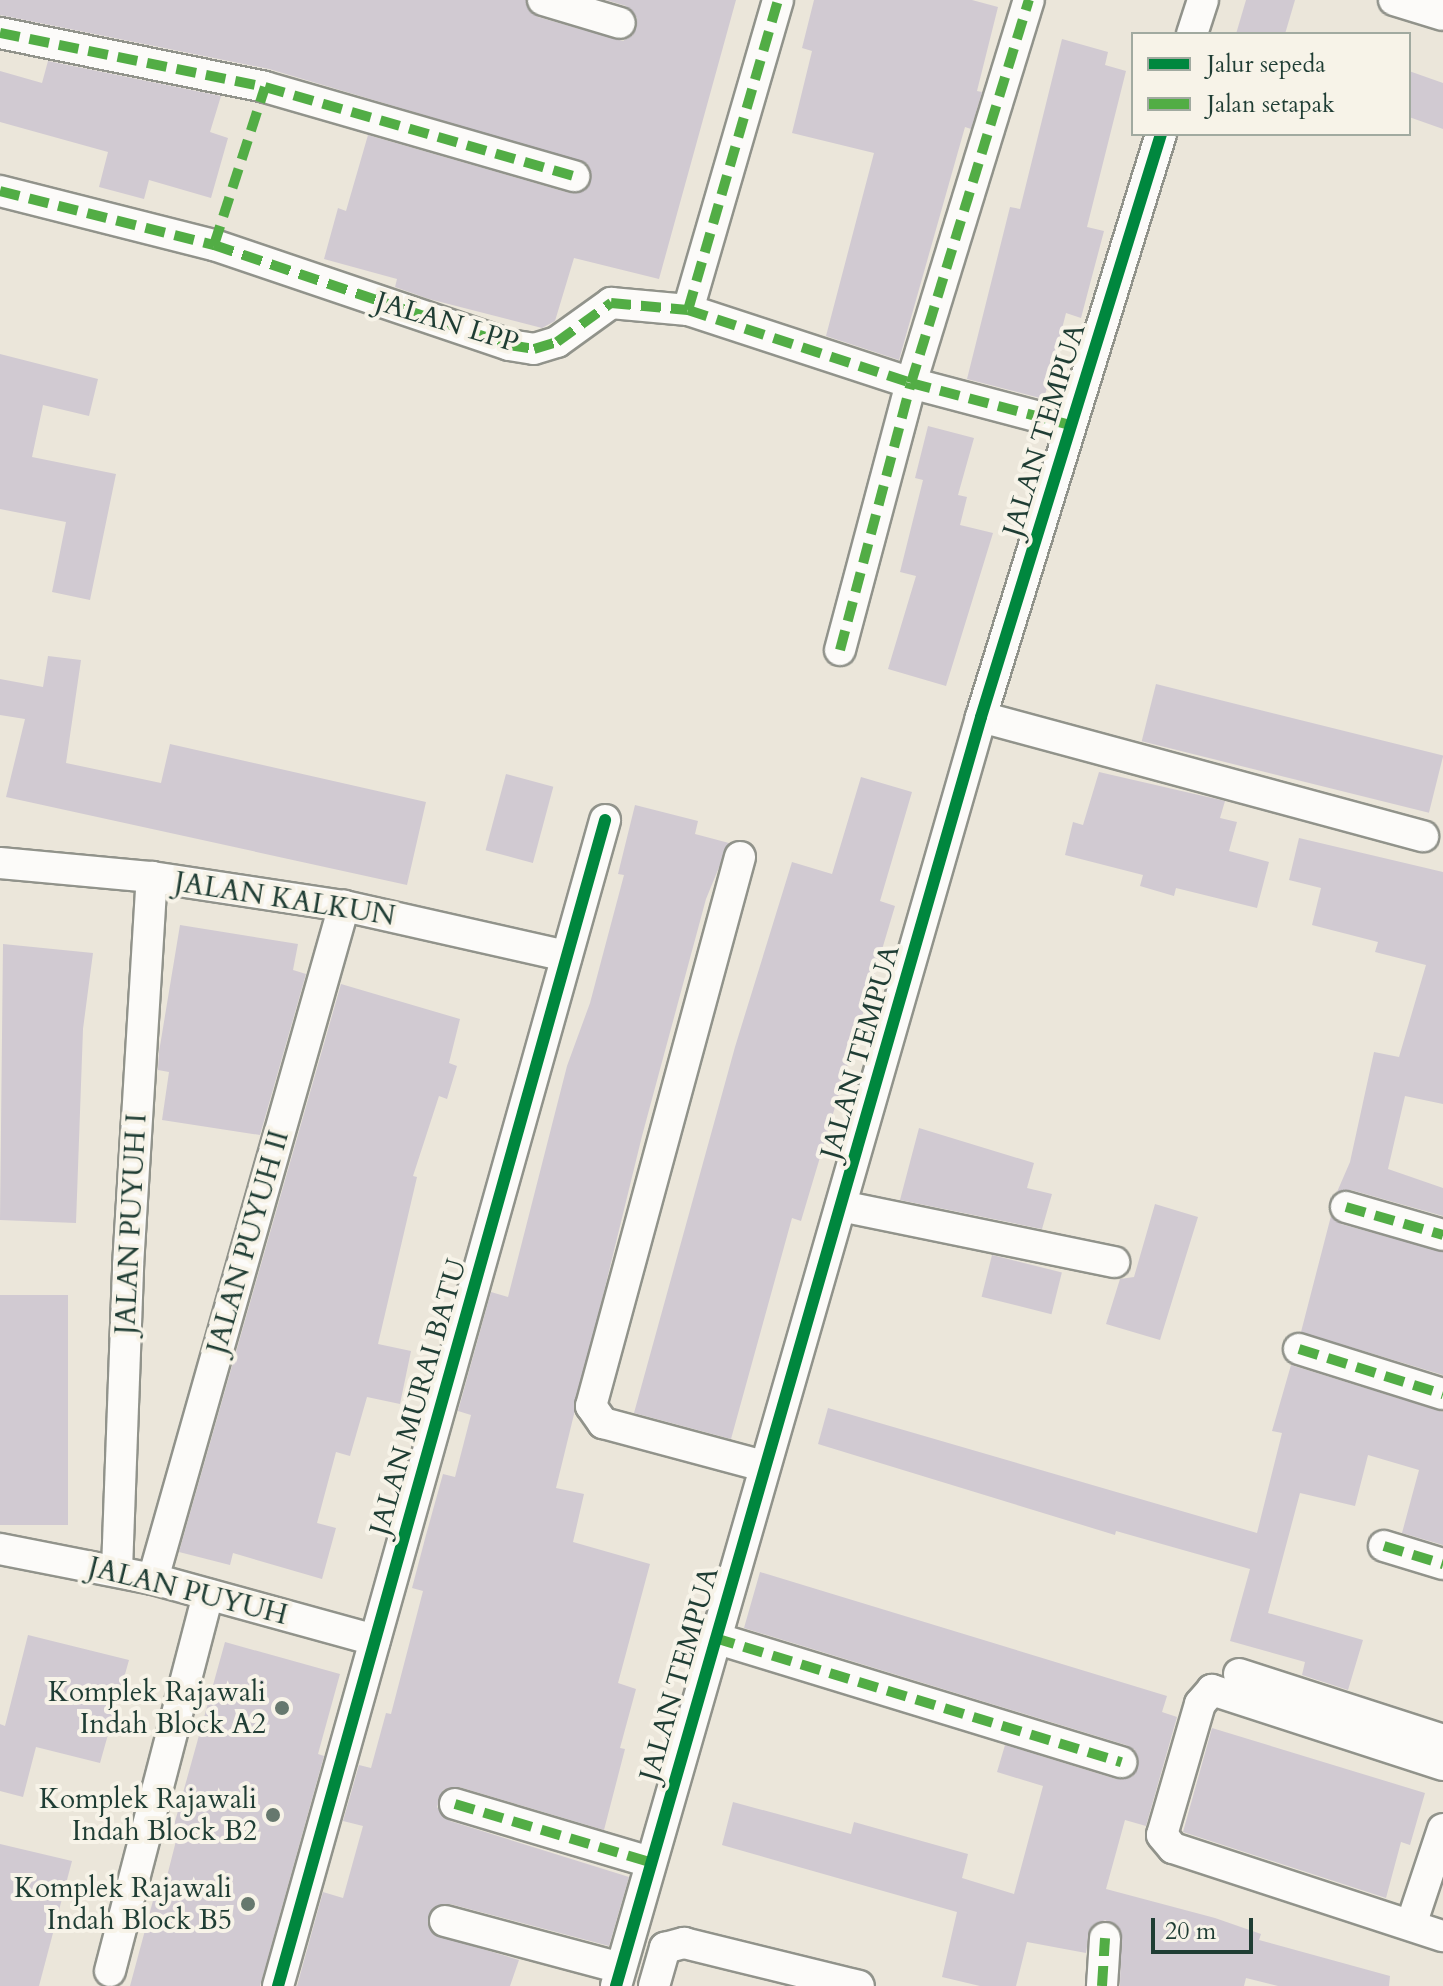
<!DOCTYPE html>
<html>
<head>
<meta charset="utf-8">
<style>
	body { margin:0 }
	#map { position:relative; width:1443px; height:1986px; overflow:hidden; background:#ebe6da; font-family:Cardo,serif }
	div>[style] { position:absolute }
	.building>* { inset:0; background:#d1cad2; transform-origin:0 0 }
	.roads { filter:drop-shadow(2px 0 #91938b) drop-shadow(-2px 0 #91938b) drop-shadow(0 2px #91938b) drop-shadow(0 -2px #91938b) }
	.minor>* { height:30px; margin:-15px; padding:0 15px; transform-origin:15px; border-radius:15px; background:#fcfbf9 }
	.quiet>* { height:10px; margin-top:-5px; transform-origin:0; background:repeating-linear-gradient(90deg,#52ad45 0 20px,transparent 0 30px) }
	.cycleway>* { height:12px; margin:-6px; padding:0 6px; transform-origin:6px; border-radius:6px; background:#00873e }
	.dots>* { width:22px; height:22px; translate:-50% -50%; box-sizing:border-box; border:4px solid #f7f3e8; border-radius:50% }
	span { translate:-50% -50%; white-space:nowrap; text-align:center; line-height:1.15; -webkit-text-stroke:8px #f7f3e8; paint-order:stroke }
	.street-label { font-size:28px; color:#1f3d34 }
	.poi-label { font-size:28px; color:#1f3d34 }
	.right { translate:-100% -50%; text-align:right }
	.legend { position:absolute; left:1131px; top:32px; width:280px; height:104px; box-sizing:border-box; background:#f7f3e8; border:2px solid #a1aaa0; margin:0; padding:10px 14px; list-style:none; font-size:24px; color:#1f3d34 }
	.legend li { display:flex; align-items:center; gap:16px; height:40px }
	.legend b { width:40px; border:2px solid #a1aaa0 }
	.scale { position:absolute; left:1151px; top:1918px; width:102px; height:36px; box-sizing:border-box; border:4px solid #1f3d34; border-top:0; padding-left:10px; font-size:24px; line-height:28px; white-space:nowrap; color:#1f3d34; -webkit-text-stroke:6px #f7f3e8; paint-order:stroke }
</style>
</head>
<body>
<div id="map">
	<div class="building">
		<i style="clip-path:polygon(0 0,526px 0,538px 17px,623px 41px,633px 35px,637px 18px,626px 6px,606px 0,736px 0,659px 279px,574px 258px,555px 321px,542px 328px,429px 299px,395px 287px,397px 279px,324px 259px,338px 208px,346px 211px,368px 135px,570px 193px,586px 189px,591px 182px,586px 163px,269px 69px,0 15px)"></i>
		<i style="clip-path:polygon(814px 0,972px 0,998px 7px,977px 91px,982px 92px,971px 129px,965px 127px,899px 360px,826px 336px,874px 153px,792px 133px,812px 51px,802px 48px)"></i>
		<i style="clip-path:polygon(1246px 0,1295px 0,1285px 34px,1236px 34px)"></i>
		<i style="clip-path:polygon(1062px 39px,1108px 52px,1105px 65px,1126px 71px,1087px 227px,1104px 231px,1081px 318px,1066px 313px,1044px 399px,967px 379px,1010px 207px,1020px 209px)"></i>
		<i style="clip-path:polygon(48px 61px,221px 96px,210px 132px,228px 138px,211px 198px,149px 180px,144px 199px,99px 187px,108px 152px,0 122px,0 71px,42px 83px)"></i>
		<i style="clip-path:polygon(1409px 71px,1443px 83px,1443px 129px,1409px 117px)"></i>
		<i style="clip-path:polygon(0 354px,98px 379px,89px 416px,43px 405px,32px 457px,116px 474px,90px 600px,52px 592px,66px 522px,0 509px)"></i>
		<i style="clip-path:polygon(928px 426px,974px 438px,958px 495px,967px 497px,960px 525px,993px 533px,946px 686px,888px 669px,916px 576px,900px 572px,923px 480px,915px 478px)"></i>
		<i style="clip-path:polygon(48px 656px,81px 660px,66px 763px,161px 783px,170px 744px,426px 802px,407px 885px,6px 797px,25px 719px,0 715px,0 679px,43px 687px)"></i>
		<i style="left:1156px;top:684px;width:296px;height:59px;rotate:14deg"></i>
		<i style="clip-path:polygon(1099px 772px,1225px 801px,1220px 818px,1237px 822px,1229px 851px,1269px 862px,1257px 908px,1176px 888px,1174px 896px,1140px 886px,1143px 875px,1065px 855px,1073px 822px,1083px 825px)"></i>
		<i style="left:506px;top:774px;width:49px;height:79px;rotate:15deg"></i>
		<i style="clip-path:polygon(861px 777px,912px 792px,880px 901px,895px 906px,801px 1221px,792px 1218px,731px 1439px,634px 1413px,735px 1047px,792px 862px,832px 874px)"></i>
		<i style="clip-path:polygon(635px 805px,698px 821px,695px 834px,729px 843px,706px 899px,642px 1136px,556px 1488px,584px 1494px,573px 1542px,650px 1564px,618px 1683px,636px 1689px,620px 1748px,625px 1749px,604px 1830px,459px 1787px,443px 1790px,437px 1807px,450px 1821px,629px 1877px,609px 1946px,450px 1904px,433px 1908px,428px 1925px,433px 1934px,519px 1960px,510px 1986px,297px 1986px,323px 1892px,343px 1898px,363px 1826px,343px 1821px,359px 1765px,371px 1768px,386px 1713px,391px 1714px,423px 1591px,412px 1588px,426px 1535px,443px 1474px,455px 1477px,471px 1415px,458px 1411px,491px 1292px,508px 1297px,567px 1066px,590px 1003px,624px 875px,618px 874px)"></i>
		<i style="clip-path:polygon(1299px 838px,1443px 872px,1443px 1104px,1405px 1096px,1388px 1169px,1443px 1188px,1443px 1216px,1351px 1190px,1337px 1192px,1350px 1162px,1374px 1052px,1399px 1057px,1426px 965px,1375px 952px,1378px 942px,1312px 925px,1321px 888px,1289px 880px)"></i>
		<i style="clip-path:polygon(180px 925px,298px 944px,293px 970px,306px 974px,260px 1135px,162px 1120px,169px 1072px,158px 1070px,159px 1052px)"></i>
		<i style="clip-path:polygon(3px 944px,93px 953px,83px 1029px,76px 1223px,0 1220px)"></i>
		<i style="clip-path:polygon(341px 984px,460px 1019px,449px 1063px,457px 1066px,447px 1099px,439px 1096px,413px 1176px,417px 1177px,378px 1344px,411px 1351px,400px 1404px,367px 1397px,350px 1456px,336px 1452px,317px 1523px,336px 1528px,322px 1579px,233px 1553px,230px 1565px,179px 1552px)"></i>
		<i style="clip-path:polygon(919px 1128px,1034px 1163px,1027px 1188px,1052px 1194px,1042px 1229px,900px 1200px)"></i>
		<i style="clip-path:polygon(1155px 1204px,1198px 1217px,1160px 1340px,1106px 1324px,1120px 1279px,1134px 1277px)"></i>
		<i style="clip-path:polygon(1331px 1216px,1341px 1224px,1443px 1252px,1443px 1375px,1301px 1332px)"></i>
		<i style="left:992px;top:1255px;width:72px;height:43px;rotate:14deg"></i>
		<i style="left:0;top:1295px;width:68px;height:230px"></i>
		<i style="clip-path:polygon(1291px 1365px,1443px 1412px,1443px 1545px,1402px 1533px,1419px 1470px,1368px 1455px,1355px 1506px,1300px 1493px,1268px 1613px,1363px 1640px,1348px 1690px,1302px 1675px,1305px 1662px,1230px 1641px,1250px 1569px,1116px 1531px,1115px 1535px,818px 1444px,828px 1408px,1257px 1533px,1282px 1433px,1272px 1431px)"></i>
		<i style="clip-path:polygon(760px 1572px,1167px 1696px,1162px 1712px,1177px 1717px,1146px 1826px,1125px 1820px,1106px 1889px,1215px 1918px,1261px 1934px,1259px 1940px,1390px 1976px,1389px 1986px,1278px 1986px,1246px 1978px,1244px 1986px,1120px 1986px,1121px 1931px,1105px 1920px,1090px 1929px,1086px 1953px,1027px 1942px,1016px 1986px,980px 1986px,942px 1977px,957px 1912px,722px 1845px,733px 1802px,851px 1834px,854px 1822px,968px 1854px,962px 1878px,1014px 1894px,1043px 1786px,997px 1772px,1005px 1745px,1116px 1779px,1133px 1776px,1138px 1766px,1135px 1750px,1126px 1745px,744px 1628px)"></i>
		<i style="clip-path:polygon(28px 1635px,129px 1660px,100px 1763px,36px 1747px,23px 1797px,0 1791px,0 1724px,5px 1726px)"></i>
		<i style="clip-path:polygon(225px 1642px,340px 1674px,318px 1754px,324px 1756px,260px 1986px,130px 1986px,158px 1882px,165px 1884px,177px 1837px,171px 1836px)"></i>
		<i style="clip-path:polygon(1212px 1728px,1425px 1793px,1410px 1845px,1401px 1842px,1386px 1898px,1183px 1832px)"></i>
		<i style="clip-path:polygon(0 1844px,72px 1861px,39px 1986px,0 1986px)"></i>
	</div>
	<div class="roads">
		<div class="minor">
			<i style="left:543px;top:0;width:80px;rotate:16.6deg"></i>
			<i style="left:1394px;top:0;width:51px;rotate:17deg"></i>
			<i style="left:0;top:33px;width:270px;rotate:11.5deg"></i>
			<i style="left:265px;top:87px;width:322px;rotate:16.1deg"></i>
			<i style="left:1192px;top:34px;width:36px;rotate:-72deg"></i>
			<i style="left:0;top:191px;width:221px;rotate:14.2deg"></i>
			<i style="left:214px;top:245px;width:311px;rotate:18.7deg"></i>
			<i style="left:509px;top:345px;width:25px;rotate:9deg"></i>
			<i style="left:534px;top:349px;width:24px;rotate:-17deg"></i>
			<i style="left:557px;top:342px;width:67px;rotate:-35.8deg"></i>
			<i style="left:611px;top:303px;width:77px;rotate:5.2deg"></i>
			<i style="left:688px;top:310px;width:235px;rotate:18.1deg"></i>
			<i style="left:911px;top:383px;width:164px;rotate:14.8deg"></i>
			<i style="left:688px;top:310px;width:323px;rotate:-73.8deg"></i>
			<i style="left:840px;top:650px;width:276px;rotate:-75.1deg"></i>
			<i style="left:911px;top:383px;width:401px;rotate:-72.9deg"></i>
			<i style="left:981px;top:717px;width:458px;rotate:15.1deg"></i>
			<i style="left:740px;top:857px;width:569px;rotate:105.18deg"></i>
			<i style="left:591px;top:1406px;width:21px;rotate:55deg"></i>
			<i style="left:603px;top:1423px;width:166px;rotate:15deg"></i>
			<i style="left:0;top:863px;width:153px;rotate:5.3deg"></i>
			<i style="left:152px;top:877px;width:194px;rotate:8.6deg"></i>
			<i style="left:344px;top:906px;width:228px;rotate:12.7deg"></i>
			<i style="left:841px;top:1206px;width:279px;rotate:11.6deg"></i>
			<i style="left:1346px;top:1207px;width:101px;rotate:16.1deg"></i>
			<i style="left:1299px;top:1349px;width:151px;rotate:17.4deg"></i>
			<i style="left:1384px;top:1546px;width:62px;rotate:17deg"></i>
			<i style="left:0;top:1549px;width:156px;rotate:11.1deg"></i>
			<i style="left:153px;top:1579px;width:230px;rotate:15.4deg"></i>
			<i style="left:117px;top:1570px;width:304px;rotate:-87.9deg"></i>
			<i style="left:128px;top:1266px;width:390px;rotate:-86.5deg"></i>
			<i style="left:153px;top:1579px;width:700px;rotate:-74.16deg"></i>
			<i style="left:715px;top:1638px;width:425px;rotate:17deg"></i>
			<i style="left:1239px;top:1674px;width:214px;rotate:17.9deg"></i>
			<i style="left:1443px;top:1765px;width:243px;rotate:-162deg"></i>
			<i style="left:1212px;top:1690px;width:18px;rotate:131deg"></i>
			<i style="left:1200px;top:1704px;width:136px;rotate:106.2deg"></i>
			<i style="left:1162px;top:1835px;width:17px;rotate:50deg"></i>
			<i style="left:1173px;top:1848px;width:284px;rotate:18.1deg"></i>
			<i style="left:455px;top:1804px;width:203px;rotate:16.6deg"></i>
			<i style="left:445px;top:1921px;width:181px;rotate:15deg"></i>
			<i style="left:1411px;top:1925px;width:101px;rotate:-71.6deg"></i>
			<i style="left:110px;top:1971px;width:389px;rotate:-75.4deg"></i>
			<i style="left:278px;top:1986px;width:1211px;rotate:-74.33deg"></i>
			<i style="left:616px;top:1986px;width:1320px;rotate:-73.95deg"></i>
			<i style="left:981px;top:717px;width:610px;rotate:-72.84deg"></i>
			<i style="left:654px;top:1986px;width:40px;rotate:-74deg"></i>
			<i style="left:665px;top:1948px;width:20px;rotate:-15deg"></i>
			<i style="left:684px;top:1943px;width:180px;rotate:13.8deg"></i>
			<i style="left:1102px;top:1986px;width:48px;rotate:-86.4deg"></i>
		</div>
	</div>
	<div class="quiet">
		<i style="left:0;top:33px;width:270px;rotate:11.5deg"></i>
		<i style="left:265px;top:87px;width:322px;rotate:16.1deg"></i>
		<i style="left:0;top:191px;width:221px;rotate:14.2deg"></i>
		<i style="left:214px;top:245px;width:311px;rotate:18.7deg"></i>
		<i style="left:509px;top:345px;width:25px;rotate:9deg"></i>
		<i style="left:534px;top:349px;width:24px;rotate:-17deg"></i>
		<i style="left:557px;top:342px;width:67px;rotate:-35.8deg"></i>
		<i style="left:611px;top:303px;width:77px;rotate:5.2deg"></i>
		<i style="left:688px;top:310px;width:235px;rotate:18.1deg"></i>
		<i style="left:911px;top:383px;width:164px;rotate:14.8deg"></i>
		<i style="left:214px;top:245px;width:166px;rotate:-72.1deg"></i>
		<i style="left:688px;top:310px;width:323px;rotate:-73.8deg"></i>
		<i style="left:840px;top:650px;width:276px;rotate:-75.1deg"></i>
		<i style="left:911px;top:383px;width:401px;rotate:-72.9deg"></i>
		<i style="left:1346px;top:1207px;width:101px;rotate:16.1deg"></i>
		<i style="left:1299px;top:1349px;width:151px;rotate:17.4deg"></i>
		<i style="left:1384px;top:1546px;width:62px;rotate:17deg"></i>
		<i style="left:715px;top:1638px;width:425px;rotate:17deg"></i>
		<i style="left:455px;top:1804px;width:203px;rotate:16.6deg"></i>
		<i style="left:1102px;top:1986px;width:48px;rotate:-86.4deg"></i>
	</div>
	<div class="cycleway">
		<i style="left:278px;top:1986px;width:1211px;rotate:-74.33deg"></i>
		<i style="left:616px;top:1986px;width:1320px;rotate:-73.95deg"></i>
		<i style="left:981px;top:717px;width:610px;rotate:-72.84deg"></i>
	</div>
	<div class="dots">
		<i style="left:282px;top:1708px;background:#66786e"></i>
		<i style="left:273px;top:1815px;background:#66786e"></i>
		<i style="left:248px;top:1904px;background:#66786e"></i>
	</div>
	<div class="street-label">
		<span style="left:447px;top:322px;rotate:17deg">JALAN LPP</span>
		<span style="left:1044px;top:430px;rotate:-73deg">JALAN TEMPUA</span>
		<span style="left:285px;top:899px;rotate:9deg">JALAN KALKUN</span>
		<span style="left:860px;top:1052px;rotate:-74deg">JALAN TEMPUA</span>
		<span style="left:131px;top:1224px;rotate:-87deg">JALAN PUYUH I</span>
		<span style="left:248px;top:1242px;rotate:-74deg">JALAN PUYUH II</span>
		<span style="left:418px;top:1397px;rotate:-74deg">JALAN MURAI BATU</span>
		<span style="left:188px;top:1591px;rotate:14deg">JALAN PUYUH</span>
		<span style="left:679px;top:1674px;rotate:-74deg">JALAN TEMPUA</span>
	</div>
	<div class="poi-label">
		<span class="right" style="left:266px;top:1708px">Komplek Rajawali<br>Indah Block A2</span>
		<span class="right" style="left:257px;top:1815px">Komplek Rajawali<br>Indah Block B2</span>
		<span class="right" style="left:232px;top:1904px">Komplek Rajawali<br>Indah Block B5</span>
	</div>
	<ul class="legend">
	<li><b style="height:10px;background:#00873e"></b>Jalur sepeda</li>
	<li><b style="height:10px;background:#52ad45"></b>Jalan setapak</li>
	</ul>
	<div class="scale">20 m</div>
</div>
</body>
</html>
